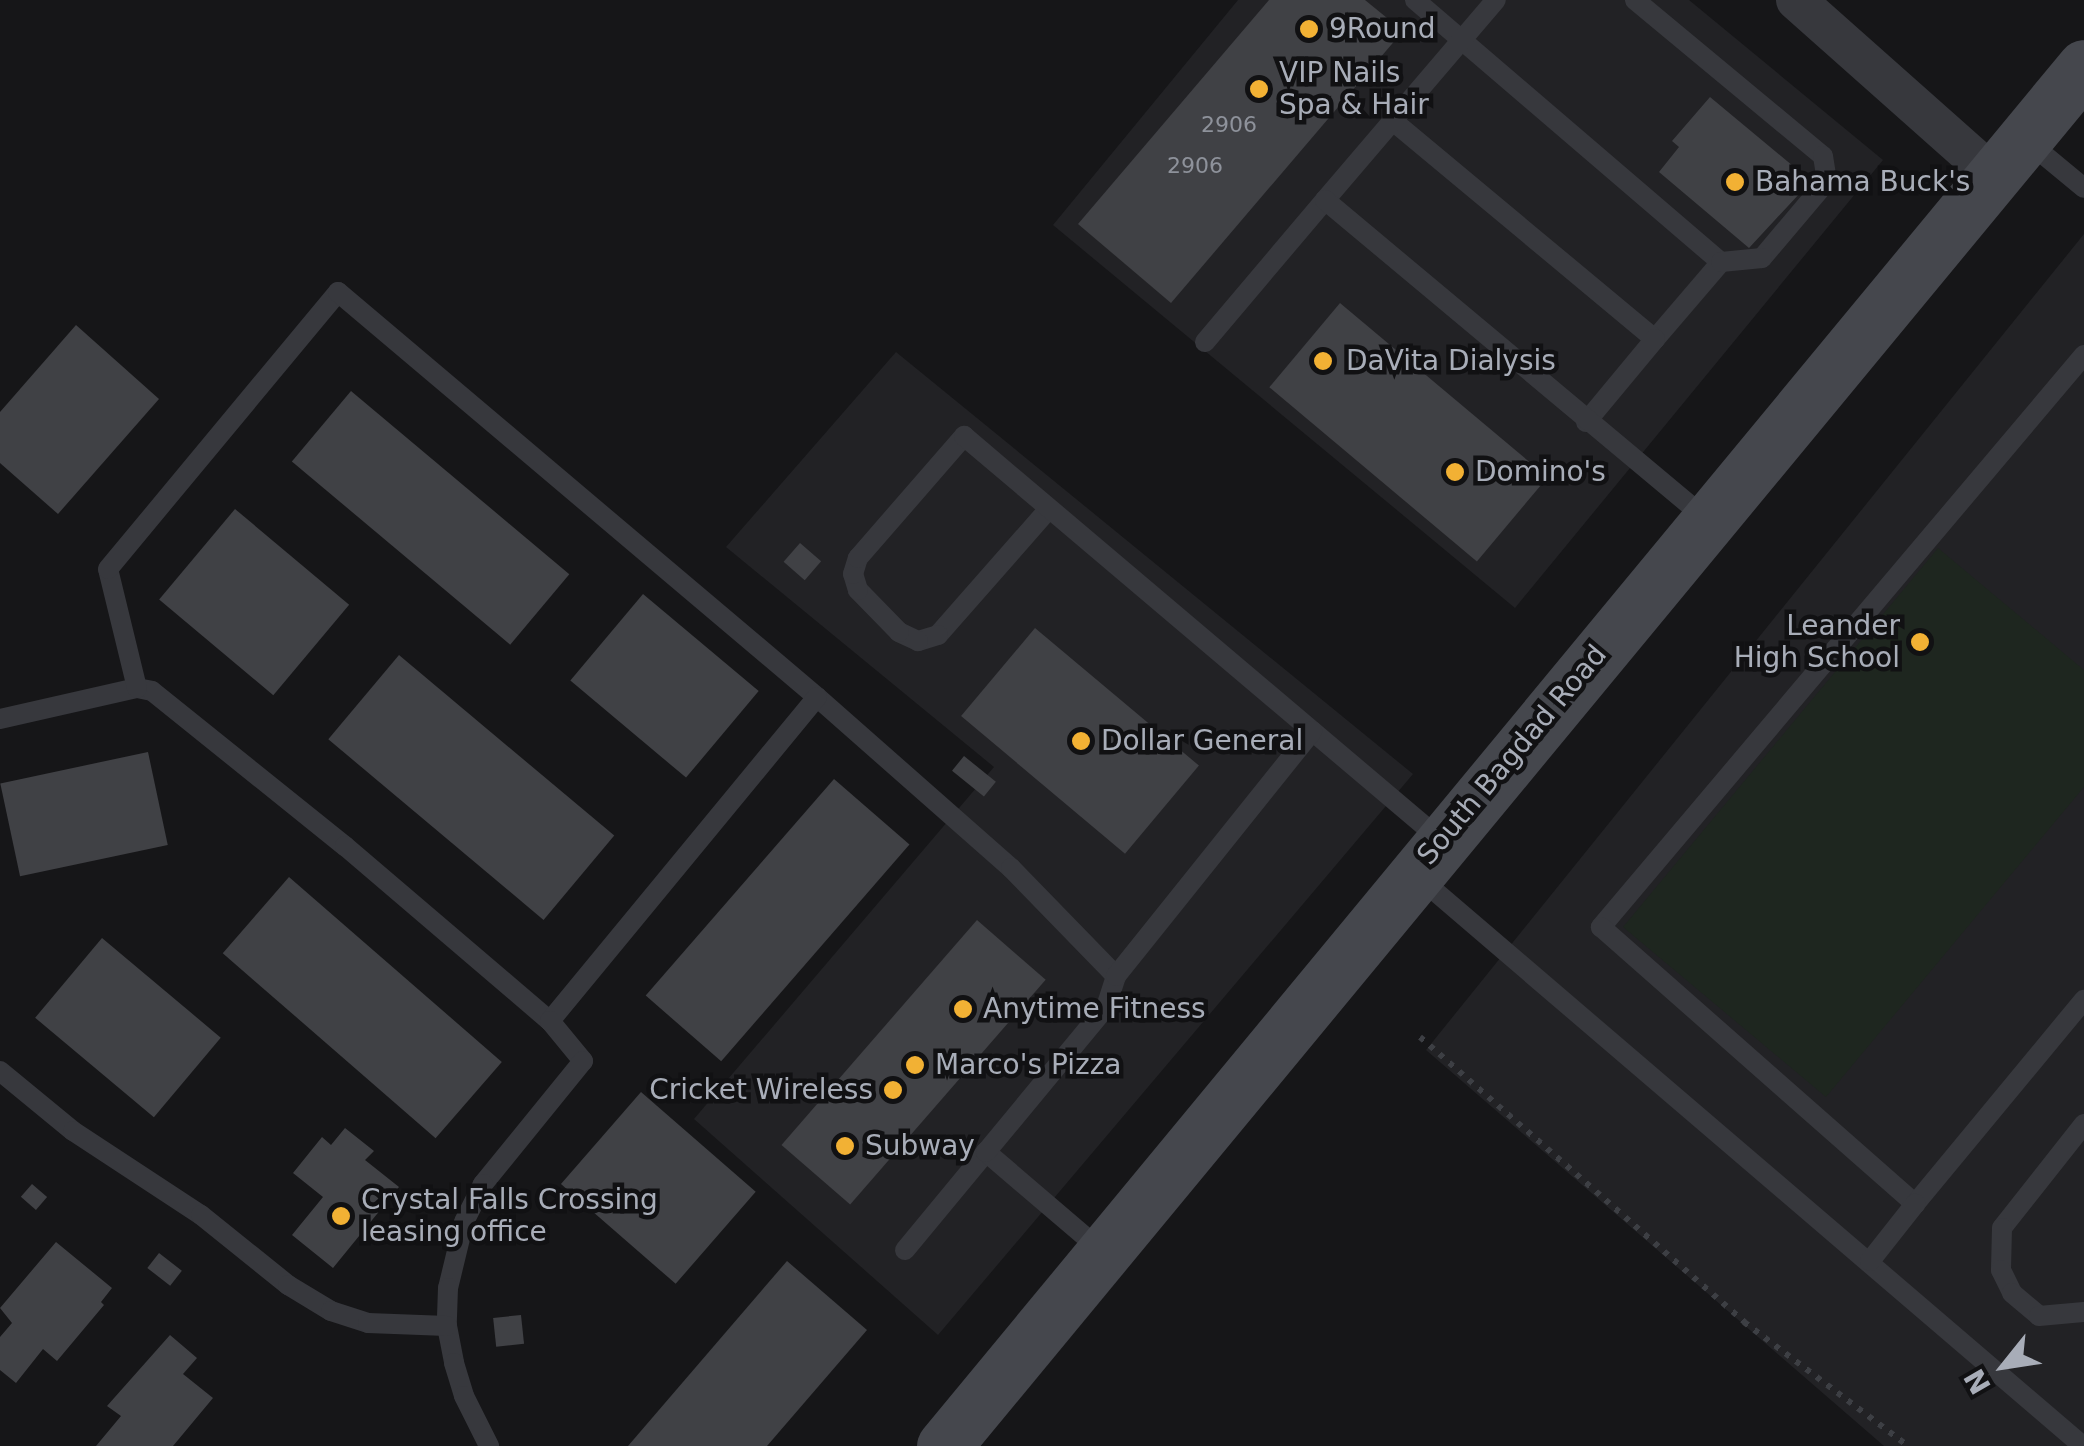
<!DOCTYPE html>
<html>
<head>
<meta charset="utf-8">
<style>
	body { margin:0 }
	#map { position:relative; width:2084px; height:1446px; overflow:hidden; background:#161618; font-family:"DejaVu Sans",sans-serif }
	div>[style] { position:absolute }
	.built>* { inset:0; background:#222225 }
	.green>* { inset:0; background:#1e261f }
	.building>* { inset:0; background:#404145; transform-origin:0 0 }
	.path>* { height:6px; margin-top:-3px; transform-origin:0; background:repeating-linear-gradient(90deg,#3d3f44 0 5px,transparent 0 13px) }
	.lane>* { height:20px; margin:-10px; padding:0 10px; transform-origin:10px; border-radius:10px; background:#37383d }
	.street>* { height:40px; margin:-20px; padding:0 20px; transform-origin:20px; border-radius:20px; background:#37383d }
	.secondary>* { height:55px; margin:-27.5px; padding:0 27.5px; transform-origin:27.5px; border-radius:27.5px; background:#45474d }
	.dots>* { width:28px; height:28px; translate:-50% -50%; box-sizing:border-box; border:5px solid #111113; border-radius:50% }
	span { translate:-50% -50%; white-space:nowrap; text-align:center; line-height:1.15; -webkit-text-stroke:9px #111113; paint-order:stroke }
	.number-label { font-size:22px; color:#8e929b }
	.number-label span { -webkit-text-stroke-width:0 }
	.poi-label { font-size:28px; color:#a8adb8 }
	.left { translate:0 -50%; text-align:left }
	.right { translate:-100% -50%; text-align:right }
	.street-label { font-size:28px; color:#a8adb8 }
	.north { position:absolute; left:1954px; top:1316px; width:100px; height:100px; -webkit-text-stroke:8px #111113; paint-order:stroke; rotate:240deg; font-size:28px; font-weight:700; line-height:40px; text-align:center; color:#a8adb8 }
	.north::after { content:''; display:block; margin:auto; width:35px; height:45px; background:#a8adb8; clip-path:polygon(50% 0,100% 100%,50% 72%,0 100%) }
</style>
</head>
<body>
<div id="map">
	<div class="built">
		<i style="clip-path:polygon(1238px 0,1689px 0,1883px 160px,1515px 608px,1053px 225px)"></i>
		<i style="clip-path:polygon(2084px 234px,2084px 1446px,1884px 1446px,1426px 1050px)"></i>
		<i style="clip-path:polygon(896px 352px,1413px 774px,938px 1335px,694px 1119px,994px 767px,726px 547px)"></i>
	</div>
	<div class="green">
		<i style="clip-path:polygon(1938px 548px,2084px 670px,2084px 787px,1826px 1097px,1623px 927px)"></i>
	</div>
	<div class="building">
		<i style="clip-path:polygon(1269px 0,1365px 0,1403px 31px,1171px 303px,1078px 224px)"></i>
		<i style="clip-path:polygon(1710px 97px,1799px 171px,1801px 192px,1749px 248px,1659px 172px,1679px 147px,1672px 141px)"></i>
		<i style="left:1340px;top:303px;width:271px;height:110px;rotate:40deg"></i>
		<i style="clip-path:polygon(76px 325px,159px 399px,58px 514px,0 463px,0 412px)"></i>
		<i style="left:351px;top:391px;width:285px;height:92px;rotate:40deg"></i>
		<i style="left:235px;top:509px;width:149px;height:118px;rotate:40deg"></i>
		<i style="left:800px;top:543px;width:28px;height:25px;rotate:41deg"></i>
		<i style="left:643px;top:594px;width:151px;height:113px;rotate:40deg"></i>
		<i style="left:1035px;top:628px;width:214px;height:115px;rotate:40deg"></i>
		<i style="left:399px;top:655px;width:281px;height:110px;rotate:40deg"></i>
		<i style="left:148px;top:752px;width:95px;height:151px;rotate:78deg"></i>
		<i style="left:964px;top:756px;width:41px;height:19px;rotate:39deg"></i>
		<i style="left:834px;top:779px;width:100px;height:287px;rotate:41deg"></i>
		<i style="left:289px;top:877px;width:282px;height:101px;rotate:41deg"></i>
		<i style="left:977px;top:920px;width:91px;height:298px;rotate:41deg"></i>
		<i style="left:102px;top:938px;width:155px;height:104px;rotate:40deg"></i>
		<i style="left:641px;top:1092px;width:152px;height:122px;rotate:41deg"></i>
		<i style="clip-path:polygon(345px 1128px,374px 1151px,365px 1160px,399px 1187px,333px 1268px,292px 1235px,323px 1197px,293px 1173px,322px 1137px,331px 1145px)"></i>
		<i style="left:32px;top:1184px;width:20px;height:17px;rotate:41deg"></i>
		<i style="clip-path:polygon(56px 1242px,112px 1288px,101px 1302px,104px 1305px,57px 1361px,43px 1349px,16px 1383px,0 1370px,0 1337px,12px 1323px,0 1308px)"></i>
		<i style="left:159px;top:1253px;width:29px;height:19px;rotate:38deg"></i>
		<i style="clip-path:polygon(787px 1261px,867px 1330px,767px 1446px,628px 1446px)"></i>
		<i style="left:521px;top:1315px;width:29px;height:28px;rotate:84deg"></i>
		<i style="clip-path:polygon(170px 1335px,197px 1358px,183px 1374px,213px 1398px,173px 1446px,96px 1446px,121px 1416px,107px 1406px)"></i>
	</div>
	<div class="path">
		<i style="left:1420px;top:1037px;width:432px;rotate:41.3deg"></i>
		<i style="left:1744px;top:1322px;width:206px;rotate:37.1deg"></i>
	</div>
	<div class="lane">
		<i style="left:1415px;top:0;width:403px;rotate:40.6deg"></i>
		<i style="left:1721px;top:262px;width:101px;rotate:130.6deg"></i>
		<i style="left:1635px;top:0;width:244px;rotate:39.7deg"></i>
		<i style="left:1823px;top:156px;width:25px;rotate:81deg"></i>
		<i style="left:1827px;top:181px;width:101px;rotate:130.2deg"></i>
		<i style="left:1762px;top:258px;width:41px;rotate:174.4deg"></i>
		<i style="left:1393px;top:121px;width:341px;rotate:39.8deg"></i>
		<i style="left:1655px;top:339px;width:108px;rotate:129.7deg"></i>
		<i style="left:2026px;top:140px;width:75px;rotate:39.6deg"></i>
		<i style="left:1325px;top:200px;width:263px;rotate:-49.5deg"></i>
		<i style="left:1205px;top:342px;width:186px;rotate:-49.8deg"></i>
		<i style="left:1325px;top:200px;width:497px;rotate:39.9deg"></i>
		<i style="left:2084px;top:355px;width:749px;rotate:130.18deg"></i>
		<i style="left:1601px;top:927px;width:419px;rotate:41.4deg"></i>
		<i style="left:1915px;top:1204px;width:265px;rotate:-50.4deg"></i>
		<i style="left:1047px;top:511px;width:165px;rotate:131.3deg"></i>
		<i style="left:938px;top:635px;width:21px;rotate:163deg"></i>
		<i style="left:918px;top:641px;width:21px;rotate:-155deg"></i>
		<i style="left:899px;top:632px;width:59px;rotate:-134.3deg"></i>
		<i style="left:858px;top:590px;width:17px;rotate:-107deg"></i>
		<i style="left:853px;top:574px;width:17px;rotate:-73deg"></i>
		<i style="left:858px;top:558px;width:162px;rotate:-49deg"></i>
		<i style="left:964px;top:436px;width:625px;rotate:40.26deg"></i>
		<i style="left:137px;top:688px;width:15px;rotate:11deg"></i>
		<i style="left:152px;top:691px;width:248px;rotate:38.8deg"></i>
		<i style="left:345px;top:846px;width:270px;rotate:40.5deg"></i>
		<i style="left:817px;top:697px;width:259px;rotate:41.4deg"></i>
		<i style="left:1011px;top:868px;width:151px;rotate:45.8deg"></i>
		<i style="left:0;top:719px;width:140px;rotate:-12.8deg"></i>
		<i style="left:137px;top:688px;width:122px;rotate:-103.7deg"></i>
		<i style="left:108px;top:569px;width:360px;rotate:-50.3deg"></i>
		<i style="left:338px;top:292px;width:627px;rotate:40.21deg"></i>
		<i style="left:817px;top:697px;width:420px;rotate:129.5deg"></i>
		<i style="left:550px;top:1021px;width:52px;rotate:50.5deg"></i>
		<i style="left:583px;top:1061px;width:159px;rotate:129.1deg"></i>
		<i style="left:483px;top:1184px;width:42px;rotate:116.6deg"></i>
		<i style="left:464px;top:1222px;width:68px;rotate:103.6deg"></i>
		<i style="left:448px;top:1288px;width:38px;rotate:92deg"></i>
		<i style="left:447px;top:1326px;width:38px;rotate:79deg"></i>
		<i style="left:454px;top:1363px;width:34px;rotate:73deg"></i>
		<i style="left:464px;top:1396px;width:56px;rotate:63.4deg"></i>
		<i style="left:1416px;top:875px;width:878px;rotate:40.57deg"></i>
		<i style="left:0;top:1071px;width:94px;rotate:39.4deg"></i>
		<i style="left:73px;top:1131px;width:153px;rotate:33.3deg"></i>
		<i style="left:201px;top:1215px;width:112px;rotate:38.8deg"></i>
		<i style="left:288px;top:1285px;width:50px;rotate:31.2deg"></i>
		<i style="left:331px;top:1311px;width:39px;rotate:18deg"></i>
		<i style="left:368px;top:1323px;width:79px;rotate:2.2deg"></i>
		<i style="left:2084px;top:1124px;width:132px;rotate:128.3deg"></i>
		<i style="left:2002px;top:1228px;width:42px;rotate:91.4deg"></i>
		<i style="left:2001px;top:1270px;width:25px;rotate:64deg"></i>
		<i style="left:2012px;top:1293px;width:35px;rotate:40deg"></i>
		<i style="left:2039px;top:1316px;width:45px;rotate:-5.1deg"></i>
		<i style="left:905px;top:1250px;width:127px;rotate:-50.4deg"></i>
		<i style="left:1102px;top:1251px;width:153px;rotate:-139.5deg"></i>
		<i style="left:986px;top:1152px;width:188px;rotate:-50.4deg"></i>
		<i style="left:1106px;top:1007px;width:33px;rotate:-72deg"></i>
		<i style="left:1116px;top:976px;width:314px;rotate:-51.3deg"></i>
		<i style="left:1870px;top:1261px;width:73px;rotate:-51.7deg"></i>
	</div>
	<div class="street">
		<i style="left:1796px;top:0;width:265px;rotate:41.6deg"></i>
	</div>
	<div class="secondary">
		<i style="left:944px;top:1446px;width:1789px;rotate:-50.42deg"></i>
	</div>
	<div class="dots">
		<i style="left:1309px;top:29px;background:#f2b134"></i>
		<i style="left:1259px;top:89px;background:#f2b134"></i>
		<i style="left:1735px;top:182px;background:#f2b134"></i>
		<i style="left:1323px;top:361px;background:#f2b134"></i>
		<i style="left:1455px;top:472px;background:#f2b134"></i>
		<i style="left:1920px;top:642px;background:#f2b134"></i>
		<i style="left:1081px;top:741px;background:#f2b134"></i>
		<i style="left:963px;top:1009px;background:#f2b134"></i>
		<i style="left:915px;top:1065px;background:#f2b134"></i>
		<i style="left:893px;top:1090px;background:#f2b134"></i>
		<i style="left:845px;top:1146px;background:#f2b134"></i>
		<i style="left:341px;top:1216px;background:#f2b134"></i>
	</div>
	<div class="number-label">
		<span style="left:1229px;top:125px">2906</span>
		<span style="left:1195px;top:166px">2906</span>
	</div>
	<div class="poi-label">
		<span class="left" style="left:1329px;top:29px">9Round</span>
		<span class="left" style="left:1279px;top:89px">VIP Nails<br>Spa &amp; Hair</span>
		<span class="left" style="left:1755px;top:182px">Bahama Buck's</span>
		<span class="left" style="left:1346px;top:361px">DaVita Dialysis</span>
		<span class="left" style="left:1475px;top:472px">Domino's</span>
		<span class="right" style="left:1900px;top:642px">Leander<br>High School</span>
		<span class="left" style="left:1101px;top:741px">Dollar General</span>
		<span class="left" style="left:983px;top:1009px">Anytime Fitness</span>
		<span class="left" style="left:935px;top:1065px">Marco's Pizza</span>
		<span class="right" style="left:873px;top:1090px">Cricket Wireless</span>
		<span class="left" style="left:865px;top:1146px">Subway</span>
		<span class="left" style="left:361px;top:1216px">Crystal Falls Crossing<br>leasing office</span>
	</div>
	<div class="street-label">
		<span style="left:1512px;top:755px;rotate:-50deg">South Bagdad Road</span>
	</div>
	<div class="north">N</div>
</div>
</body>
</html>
